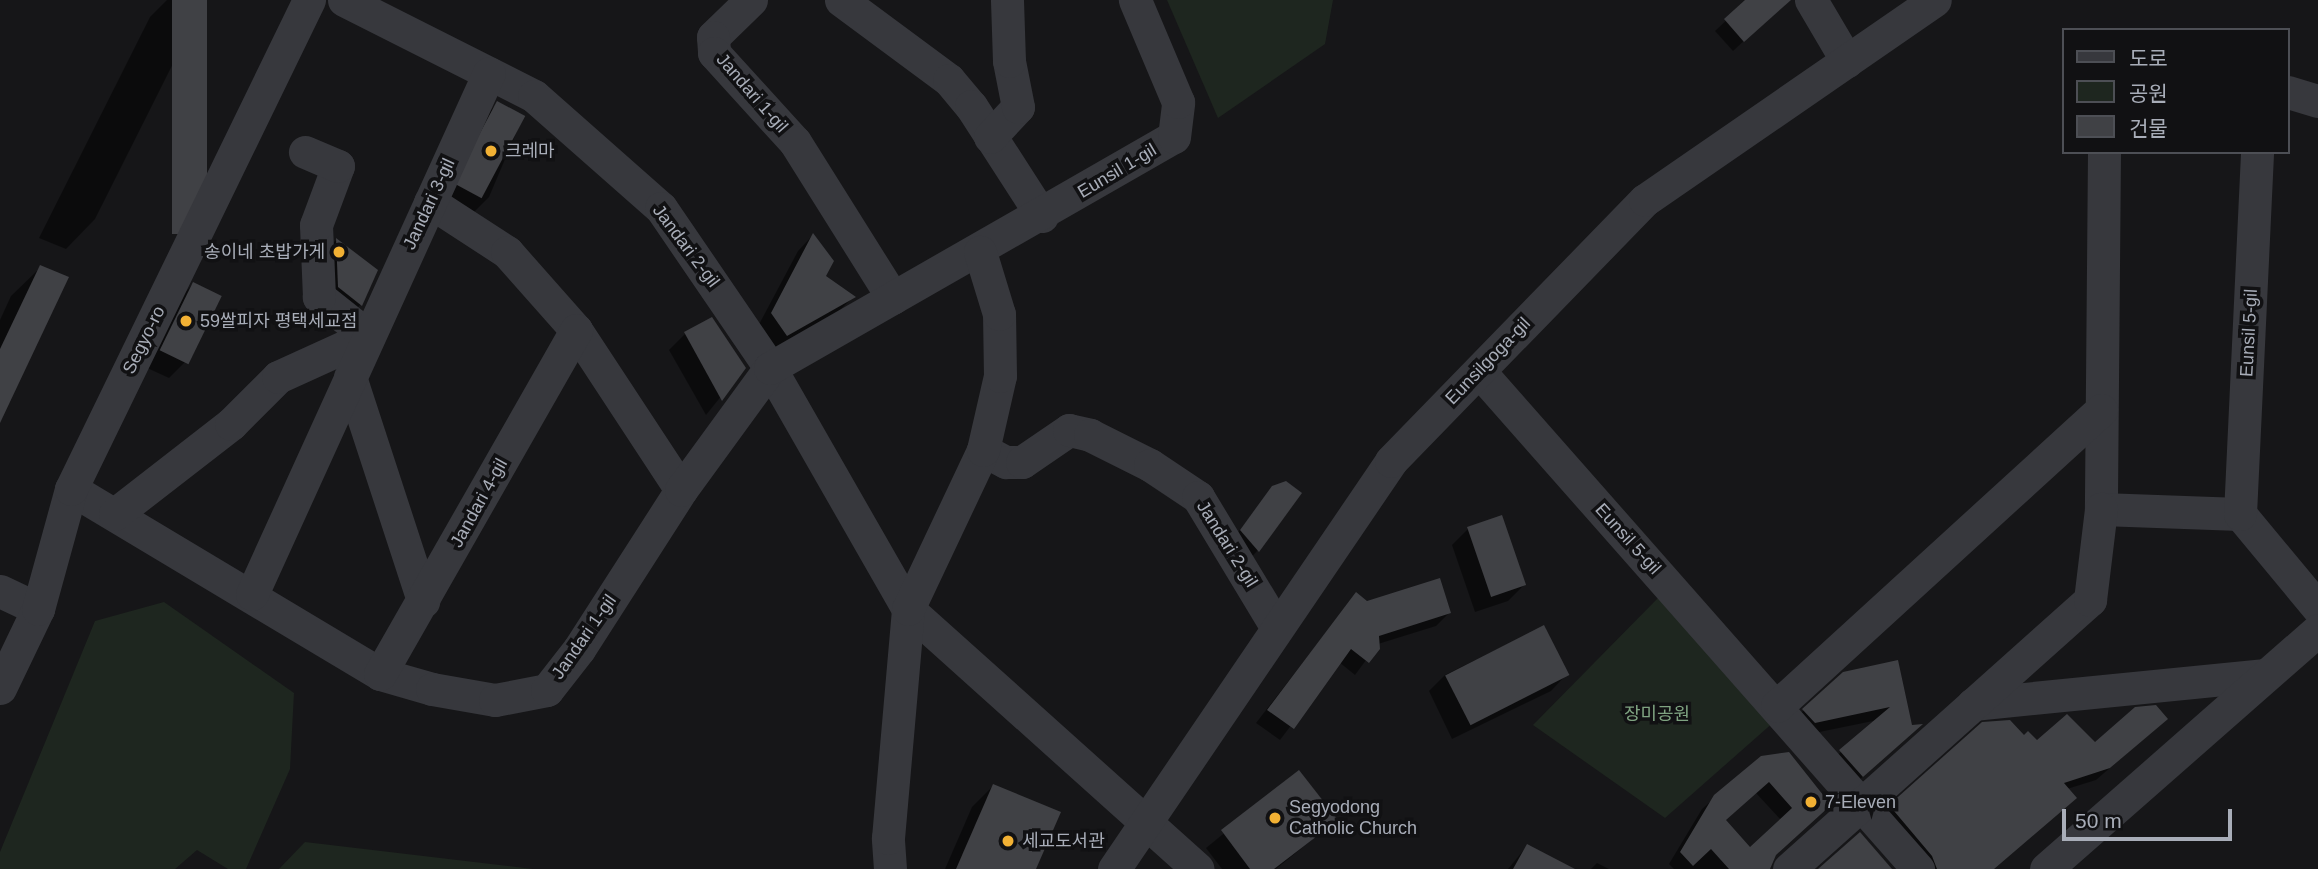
<!DOCTYPE html>
<html>
<head>
<meta charset="utf-8">
<style>
	body { margin:0 }
	#map { position:relative; width:2318px; height:869px; overflow:hidden; background:#161618; font-family:Helvetica,"Noto Sans KR",sans-serif }
	div>[style] { position:absolute }
	.green>* { inset:0; background:#1e261f }
	.shadow>* { inset:0; background:#0007 }
	.building>* { inset:0; background:#404145; transform-origin:0 0 }
	.minor>* { height:33px; margin:-16.5px; padding:0 16.5px; transform-origin:16.5px; border-radius:16.5px; background:#37383d }
	.dots>* { width:19px; height:19px; translate:-50% -50%; box-sizing:border-box; border:4px solid #111113; border-radius:50% }
	span { translate:-50% -50%; white-space:nowrap; text-align:center; line-height:1.15; -webkit-text-stroke:7px #111113; paint-order:stroke }
	.street-label { font-size:18px; color:#a8adb8 }
	.poi-label { font-size:18px; color:#a8adb8 }
	.left { translate:0 -50%; text-align:left }
	.right { translate:-100% -50%; text-align:right }
	.park-label { font-size:18px; color:#7fa381 }
	.legend { position:absolute; left:2062px; top:28px; width:228px; height:126px; box-sizing:border-box; background:#111113; border:2px solid #4d4f55; margin:0; padding:9px 12px; list-style:none; font-size:21px; color:#a8adb8 }
	.legend li { display:flex; align-items:center; gap:14px; height:35px }
	.legend b { width:35px; border:2px solid #4d4f55 }
	.scale { position:absolute; left:2062px; top:809px; width:170px; height:32px; box-sizing:border-box; border:4px solid #a8adb8; border-top:0; padding-left:9px; font-size:21px; line-height:24px; white-space:nowrap; color:#a8adb8; -webkit-text-stroke:5px #111113; paint-order:stroke }
</style>
</head>
<body>
<div id="map">
	<div class="green">
		<i style="clip-path:polygon(1167px 0,1333px 0,1325px 44px,1218px 118px)"></i>
		<i style="clip-path:polygon(1658px 598px,1775px 721px,1665px 818px,1533px 725px)"></i>
		<i style="clip-path:polygon(164px 602px,294px 693px,290px 769px,246px 869px,228px 869px,197px 850px,175px 869px,0 869px,0 852px,95px 621px)"></i>
		<i style="clip-path:polygon(305px 842px,533px 869px,279px 869px)"></i>
	</div>
	<div class="shadow">
		<i style="clip-path:polygon(167px 0,205px 0,95px 219px,66px 249px,39px 238px,150px 17px)"></i>
		<i style="clip-path:polygon(1748px 0,1788px 0,1733px 51px,1715px 31px)"></i>
		<i style="clip-path:polygon(498px 103px,523px 117px,489px 197px,473px 213px,444px 202px,482px 119px)"></i>
		<i style="clip-path:polygon(813px 235px,824px 277px,853px 297px,838px 312px,770px 351px,756px 330px,798px 251px)"></i>
		<i style="clip-path:polygon(336px 240px,376px 270px,360px 305px,345px 321px,321px 256px)"></i>
		<i style="clip-path:polygon(41px 267px,0 419px,0 320px,11px 296px)"></i>
		<i style="clip-path:polygon(193px 284px,185px 362px,169px 378px,145px 367px,178px 300px)"></i>
		<i style="clip-path:polygon(712px 320px,744px 368px,706px 415px,669px 350px,685px 334px)"></i>
		<i style="clip-path:polygon(1273px 488px,1258px 550px,1248px 561px,1231px 541px)"></i>
		<i style="clip-path:polygon(1468px 529px,1524px 585px,1508px 601px,1475px 612px,1452px 545px)"></i>
		<i style="clip-path:polygon(1356px 594px,1367px 603px,1449px 613px,1436px 626px,1378px 644px,1355px 675px,1339px 662px,1280px 740px,1256px 723px)"></i>
		<i style="clip-path:polygon(1543px 627px,1566px 675px,1551px 691px,1452px 739px,1429px 691px,1445px 675px)"></i>
		<i style="clip-path:polygon(1897px 662px,1907px 737px,1848px 790px,1826px 765px,1878px 720px,1800px 736px,1790px 724px,1804px 710px)"></i>
		<i style="clip-path:polygon(2154px 730px,2096px 780px,2067px 789px,1993px 869px,1920px 869px,1879px 818px,1890px 807px,2024px 737px,2036px 743px,2094px 745px)"></i>
		<i style="clip-path:polygon(evenodd,1761px 757px,1829px 805px,1774px 856px,1769px 869px,1674px 869px,1669px 864px,1702px 809px,1761px 757px,1756px 793px,1781px 820px,1750px 849px,1724px 821px,1756px 793px)"></i>
		<i style="clip-path:polygon(1299px 772px,1336px 820px,1276px 869px,1222px 869px,1206px 848px)"></i>
		<i style="clip-path:polygon(993px 786px,1035px 869px,945px 869px,972px 807px)"></i>
		<i style="clip-path:polygon(1527px 846px,1571px 869px,1508px 869px)"></i>
		<i style="clip-path:polygon(1597px 863px,1609px 869px,1591px 869px)"></i>
	</div>
	<div class="building">
		<i style="left:172px;top:0;width:35px;height:234px"></i>
		<i style="clip-path:polygon(1745px 0,1791px 0,1744px 42px,1724px 19px)"></i>
		<i style="left:497px;top:101px;width:32px;height:93px;rotate:28deg"></i>
		<i style="clip-path:polygon(813px 233px,834px 261px,826px 276px,856px 297px,787px 336px,771px 313px)"></i>
		<i style="clip-path:polygon(336px 238px,378px 270px,362px 306px,338px 287px)"></i>
		<i style="clip-path:polygon(40px 265px,69px 277px,0 423px,0 349px)"></i>
		<i style="left:193px;top:282px;width:32px;height:76px;rotate:26deg"></i>
		<i style="clip-path:polygon(712px 317px,746px 368px,722px 401px,684px 332px)"></i>
		<i style="clip-path:polygon(1286px 481px,1302px 493px,1259px 552px,1240px 530px,1272px 486px)"></i>
		<i style="left:1502px;top:515px;width:74px;height:37px;rotate:71deg"></i>
		<i style="clip-path:polygon(1440px 578px,1451px 613px,1379px 636px,1380px 649px,1369px 663px,1351px 649px,1294px 729px,1267px 710px,1356px 592px,1367px 601px)"></i>
		<i style="left:1544px;top:625px;width:56px;height:111px;rotate:63deg"></i>
		<i style="clip-path:polygon(1898px 660px,1912px 725px,1923px 724px,1863px 777px,1839px 750px,1890px 707px,1815px 723px,1802px 709px,1843px 672px)"></i>
		<i style="clip-path:polygon(2156px 705px,2168px 719px,2110px 768px,2064px 783px,2077px 798px,1994px 869px,1937px 869px,1932px 856px,1889px 805px,1982px 722px,2010px 720px,2024px 735px,2028px 731px,2037px 740px,2067px 714px,2095px 742px,2135px 707px)"></i>
		<i style="clip-path:polygon(evenodd,1789px 752px,1831px 805px,1776px 855px,1770px 869px,1729px 869px,1711px 849px,1693px 866px,1680px 852px,1714px 795px,1761px 756px,1789px 752px,1769px 782px,1792px 808px,1750px 847px,1726px 820px,1769px 782px)"></i>
		<i style="clip-path:polygon(1299px 770px,1338px 820px,1274px 869px,1250px 869px,1221px 830px)"></i>
		<i style="clip-path:polygon(993px 784px,1061px 812px,1036px 869px,956px 869px)"></i>
		<i style="clip-path:polygon(1860px 832px,1892px 869px,1818px 869px)"></i>
		<i style="clip-path:polygon(1527px 844px,1575px 869px,1513px 869px)"></i>
	</div>
	<div class="minor">
		<i style="left:344px;top:0;width:213px;rotate:26.8deg"></i>
		<i style="left:534px;top:96px;width:169px;rotate:41.4deg"></i>
		<i style="left:661px;top:208px;width:194px;rotate:55.7deg"></i>
		<i style="left:770px;top:368px;width:278px;rotate:60.2deg"></i>
		<i style="left:908px;top:609px;width:389px;rotate:41.9deg"></i>
		<i style="left:751px;top:0;width:53px;rotate:135.8deg"></i>
		<i style="left:713px;top:37px;width:16px;rotate:86deg"></i>
		<i style="left:714px;top:53px;width:120px;rotate:47.7deg"></i>
		<i style="left:795px;top:142px;width:184px;rotate:57.9deg"></i>
		<i style="left:841px;top:0;width:134px;rotate:36.5deg"></i>
		<i style="left:949px;top:80px;width:34px;rotate:50deg"></i>
		<i style="left:971px;top:106px;width:131px;rotate:57.2deg"></i>
		<i style="left:1811px;top:0;width:71px;rotate:59.5deg"></i>
		<i style="left:2288px;top:92px;width:31px;rotate:17deg"></i>
		<i style="left:990px;top:137px;width:41px;rotate:-47deg"></i>
		<i style="left:1018px;top:107px;width:47px;rotate:-101.1deg"></i>
		<i style="left:1009px;top:61px;width:61px;rotate:-91.9deg"></i>
		<i style="left:2104px;top:152px;width:357px;rotate:90.5deg"></i>
		<i style="left:2101px;top:509px;width:139px;rotate:2.1deg"></i>
		<i style="left:2240px;top:514px;width:122px;rotate:50.3deg"></i>
		<i style="left:430px;top:202px;width:92px;rotate:33deg"></i>
		<i style="left:507px;top:252px;width:104px;rotate:48.5deg"></i>
		<i style="left:576px;top:330px;width:191px;rotate:56.7deg"></i>
		<i style="left:1479px;top:371px;width:664px;rotate:48.6deg"></i>
		<i style="left:350px;top:377px;width:236px;rotate:71.9deg"></i>
		<i style="left:983px;top:450px;width:26px;rotate:28deg"></i>
		<i style="left:1006px;top:462px;width:16px"></i>
		<i style="left:1022px;top:462px;width:57px;rotate:-34.2deg"></i>
		<i style="left:1069px;top:430px;width:22px;rotate:13deg"></i>
		<i style="left:1090px;top:435px;width:67px;rotate:26.6deg"></i>
		<i style="left:1150px;top:465px;width:58px;rotate:33.7deg"></i>
		<i style="left:1198px;top:497px;width:153px;rotate:58.9deg"></i>
		<i style="left:71px;top:489px;width:360px;rotate:30.9deg"></i>
		<i style="left:380px;top:674px;width:54px;rotate:16.1deg"></i>
		<i style="left:432px;top:689px;width:64px;rotate:9.9deg"></i>
		<i style="left:495px;top:700px;width:53px;rotate:-10.9deg"></i>
		<i style="left:547px;top:690px;width:52px;rotate:-52deg"></i>
		<i style="left:579px;top:649px;width:189px;rotate:-57.3deg"></i>
		<i style="left:681px;top:490px;width:151px;rotate:-53.9deg"></i>
		<i style="left:770px;top:368px;width:465px;rotate:-29.8deg"></i>
		<i style="left:1174px;top:137px;width:35px;rotate:-83deg"></i>
		<i style="left:1178px;top:102px;width:111px;rotate:-112.9deg"></i>
		<i style="left:115px;top:514px;width:147px;rotate:-37.8deg"></i>
		<i style="left:231px;top:424px;width:66px;rotate:-45deg"></i>
		<i style="left:278px;top:377px;width:99px;rotate:-24.5deg"></i>
		<i style="left:368px;top:336px;width:63px;rotate:-141.5deg"></i>
		<i style="left:319px;top:297px;width:72px;rotate:-92.4deg"></i>
		<i style="left:316px;top:225px;width:63px;rotate:-69.6deg"></i>
		<i style="left:338px;top:166px;width:36px;rotate:-157deg"></i>
		<i style="left:2240px;top:514px;width:362px;rotate:-87.3deg"></i>
		<i style="left:0;top:591px;width:42px;rotate:25.3deg"></i>
		<i style="left:252px;top:594px;width:572px;rotate:-65.54deg"></i>
		<i style="left:380px;top:674px;width:396px;rotate:-60.3deg"></i>
		<i style="left:0;top:688px;width:88px;rotate:-64.3deg"></i>
		<i style="left:38px;top:609px;width:124px;rotate:-74.6deg"></i>
		<i style="left:71px;top:489px;width:544px;rotate:-64.05deg"></i>
		<i style="left:1973px;top:704px;width:294px;rotate:-5.7deg"></i>
		<i style="left:1777px;top:706px;width:439px;rotate:-42.4deg"></i>
		<i style="left:890px;top:869px;width:31px;rotate:-94deg"></i>
		<i style="left:888px;top:838px;width:230px;rotate:-85deg"></i>
		<i style="left:908px;top:609px;width:176px;rotate:-64.7deg"></i>
		<i style="left:983px;top:450px;width:76px;rotate:-77.1deg"></i>
		<i style="left:1000px;top:376px;width:62px;rotate:-90.9deg"></i>
		<i style="left:999px;top:314px;width:65px;rotate:-107deg"></i>
		<i style="left:1114px;top:869px;width:493px;rotate:-55.8deg"></i>
		<i style="left:1391px;top:461px;width:364px;rotate:-45.8deg"></i>
		<i style="left:1645px;top:200px;width:352px;rotate:-34.6deg"></i>
		<i style="left:1789px;top:869px;width:404px;rotate:-41.8deg"></i>
		<i style="left:2090px;top:600px;width:92px;rotate:-83.1deg"></i>
		<i style="left:2046px;top:869px;width:362px;rotate:-41.3deg"></i>
	</div>
	<div class="dots">
		<i style="left:491px;top:151px;background:#f2b134"></i>
		<i style="left:339px;top:252px;background:#f2b134"></i>
		<i style="left:186px;top:321px;background:#f2b134"></i>
		<i style="left:1811px;top:802px;background:#f2b134"></i>
		<i style="left:1275px;top:818px;background:#f2b134"></i>
		<i style="left:1008px;top:841px;background:#f2b134"></i>
	</div>
	<div class="street-label">
		<span style="left:752px;top:93px;rotate:49deg">Jandari 1-gil</span>
		<span style="left:1117px;top:171px;rotate:-31deg">Eunsil 1-gil</span>
		<span style="left:429px;top:204px;rotate:-65deg">Jandari 3-gil</span>
		<span style="left:686px;top:246px;rotate:53deg">Jandari 2-gil</span>
		<span style="left:2249px;top:333px;rotate:-87deg">Eunsil 5-gil</span>
		<span style="left:144px;top:340px;rotate:-64deg">Segyo-ro</span>
		<span style="left:1488px;top:361px;rotate:-46deg">Eunsilgoga-gil</span>
		<span style="left:479px;top:503px;rotate:-61deg">Jandari 4-gil</span>
		<span style="left:1628px;top:539px;rotate:48deg">Eunsil 5-gil</span>
		<span style="left:1227px;top:544px;rotate:58deg">Jandari 2-gil</span>
		<span style="left:584px;top:637px;rotate:-55deg">Jandari 1-gil</span>
	</div>
	<div class="poi-label">
		<span class="left" style="left:505px;top:151px">크레마</span>
		<span class="right" style="left:325px;top:252px">송이네 초밥가게</span>
		<span class="left" style="left:200px;top:321px">59쌀피자 평택세교점</span>
		<span class="left" style="left:1825px;top:802px">7-Eleven</span>
		<span class="left" style="left:1289px;top:818px">Segyodong<br>Catholic Church</span>
		<span class="left" style="left:1022px;top:841px">세교도서관</span>
	</div>
	<div class="park-label">
		<span style="left:1657px;top:714px">장미공원</span>
	</div>
	<ul class="legend">
	<li><b style="height:9px;background:#37383d"></b>도로</li>
	<li><b style="height:19px;background:#1e261f"></b>공원</li>
	<li><b style="height:19px;background:#404145"></b>건물</li>
	</ul>
	<div class="scale">50 m</div>
</div>
</body>
</html>
